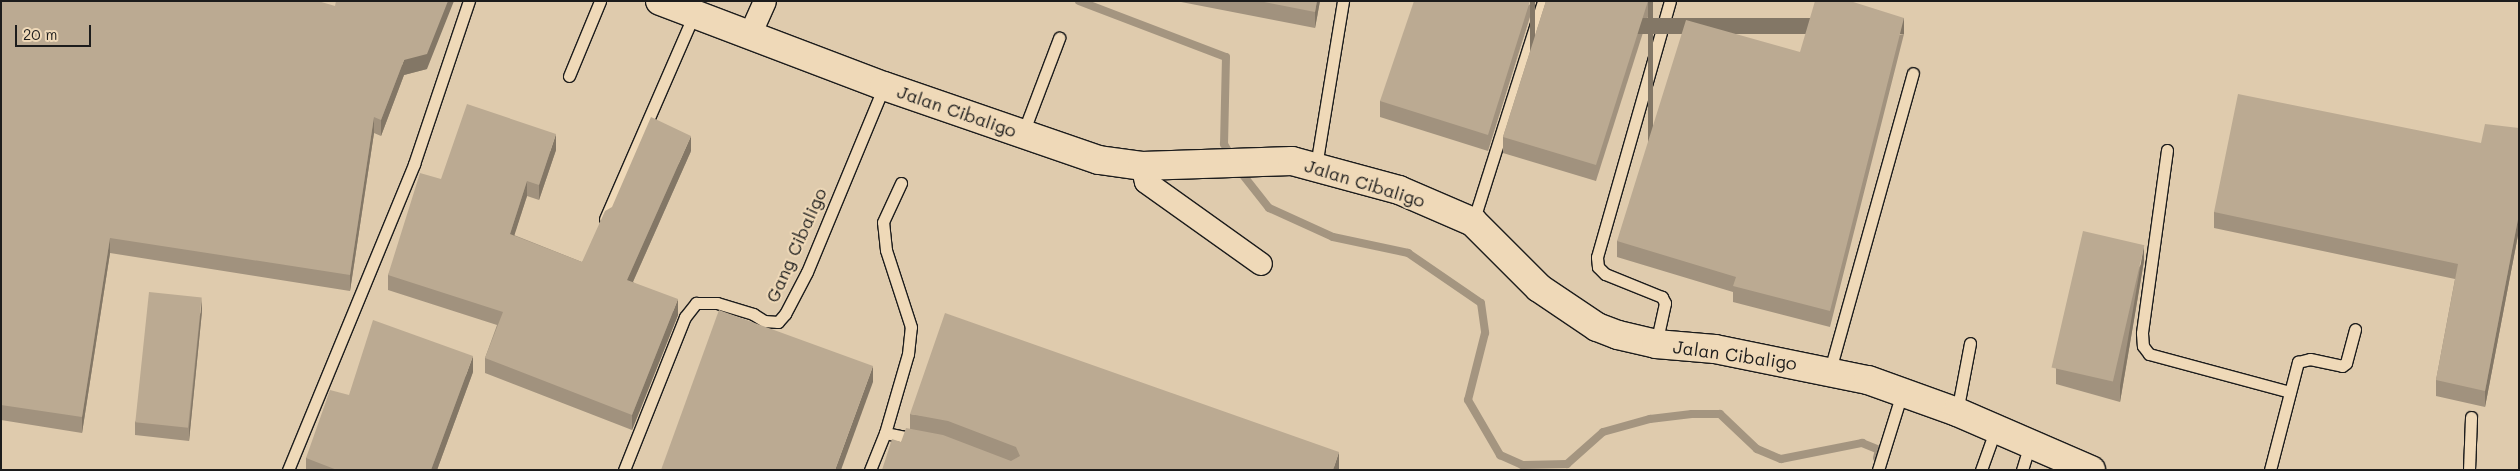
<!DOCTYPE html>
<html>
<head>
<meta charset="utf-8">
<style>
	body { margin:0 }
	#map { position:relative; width:2520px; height:471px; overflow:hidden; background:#efd9b8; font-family:Mali,sans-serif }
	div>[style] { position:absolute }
	.built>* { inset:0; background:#dfcbad; transform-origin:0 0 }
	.stream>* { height:8px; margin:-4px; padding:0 4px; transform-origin:4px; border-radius:4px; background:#a49580 }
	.roads { filter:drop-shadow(1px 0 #1c1c1c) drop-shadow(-1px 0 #1c1c1c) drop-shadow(0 1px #1c1c1c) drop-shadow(0 -1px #1c1c1c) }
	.lane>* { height:11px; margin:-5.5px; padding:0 5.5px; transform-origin:5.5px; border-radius:5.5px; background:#efd9b8 }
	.street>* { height:22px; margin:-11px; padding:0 11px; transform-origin:11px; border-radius:11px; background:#efd9b8 }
	.secondary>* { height:28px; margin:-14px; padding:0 14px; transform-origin:14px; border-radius:14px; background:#efd9b8 }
	.wall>* { inset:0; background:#a1927e }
	.shaded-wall>* { inset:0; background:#837766; transform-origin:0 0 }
	.building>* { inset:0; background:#bbaa92; transform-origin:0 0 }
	span { translate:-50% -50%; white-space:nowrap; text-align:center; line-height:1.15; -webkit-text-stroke:4px #efd9b8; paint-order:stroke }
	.street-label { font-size:18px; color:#1c1c1c }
	.frame { position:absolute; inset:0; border:2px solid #1c1c1c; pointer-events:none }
	.scale { position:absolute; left:15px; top:25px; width:76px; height:22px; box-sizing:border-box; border:2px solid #1c1c1c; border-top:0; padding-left:6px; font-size:15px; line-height:18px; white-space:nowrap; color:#1c1c1c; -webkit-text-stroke:4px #efd9b8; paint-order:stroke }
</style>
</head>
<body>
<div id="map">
	<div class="built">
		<i style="left:1px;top:1px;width:2518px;height:469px"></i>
	</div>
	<div class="stream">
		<i style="left:1079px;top:1px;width:157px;rotate:20.9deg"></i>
		<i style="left:1226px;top:57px;width:87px;rotate:91.3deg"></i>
		<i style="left:1224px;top:144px;width:16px;rotate:60deg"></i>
		<i style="left:1239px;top:170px;width:48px;rotate:51.7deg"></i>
		<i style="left:1269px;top:208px;width:70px;rotate:24.4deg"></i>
		<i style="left:1333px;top:237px;width:77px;rotate:12deg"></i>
		<i style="left:1408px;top:253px;width:88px;rotate:34.4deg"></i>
		<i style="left:1481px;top:303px;width:30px;rotate:82deg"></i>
		<i style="left:1485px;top:333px;width:69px;rotate:104.2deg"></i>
		<i style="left:1468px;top:400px;width:64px;rotate:59.8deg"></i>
		<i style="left:1500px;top:455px;width:24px;rotate:24deg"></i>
		<i style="left:1522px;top:465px;width:45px;rotate:-1.3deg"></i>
		<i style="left:1567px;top:464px;width:48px;rotate:-41.6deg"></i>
		<i style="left:1603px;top:432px;width:49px;rotate:-15.5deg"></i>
		<i style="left:1650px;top:419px;width:42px;rotate:-6.8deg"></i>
		<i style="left:1692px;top:414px;width:28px"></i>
		<i style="left:1720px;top:414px;width:51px;rotate:43.4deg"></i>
		<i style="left:1757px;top:449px;width:26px;rotate:23deg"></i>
		<i style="left:1781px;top:459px;width:83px;rotate:-11.2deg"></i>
		<i style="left:1862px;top:443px;width:18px;rotate:22deg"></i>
		<i style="left:1879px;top:450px;width:8px;rotate:104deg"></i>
	</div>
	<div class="roads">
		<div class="lane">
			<i style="left:569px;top:76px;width:81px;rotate:-67.5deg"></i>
			<i style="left:1023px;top:133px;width:102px;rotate:-69.2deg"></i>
			<i style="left:2167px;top:150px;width:185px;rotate:97.8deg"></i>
			<i style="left:2142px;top:333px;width:13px;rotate:86deg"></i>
			<i style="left:2143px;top:346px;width:10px;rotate:53deg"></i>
			<i style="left:2149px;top:354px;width:146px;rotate:15.1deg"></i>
			<i style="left:1316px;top:166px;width:167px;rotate:-80.7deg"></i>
			<i style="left:605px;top:219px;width:223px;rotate:-66.5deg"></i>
			<i style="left:1473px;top:222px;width:232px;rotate:-72.4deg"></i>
			<i style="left:1656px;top:344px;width:42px;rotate:-77.6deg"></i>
			<i style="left:1665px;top:303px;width:7px;rotate:-117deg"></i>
			<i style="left:1662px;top:297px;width:61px;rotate:-158deg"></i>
			<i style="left:1605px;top:274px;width:10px;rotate:-135deg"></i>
			<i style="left:1598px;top:267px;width:10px;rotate:-96deg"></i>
			<i style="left:1597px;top:257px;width:266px;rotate:-74.1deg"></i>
			<i style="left:1830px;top:370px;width:308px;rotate:-74.4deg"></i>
			<i style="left:1957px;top:412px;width:70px;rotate:-79.3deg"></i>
			<i style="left:885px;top:433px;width:33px;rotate:11deg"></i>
			<i style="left:288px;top:470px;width:331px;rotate:-67.6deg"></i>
			<i style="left:414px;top:164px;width:172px;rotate:-71.4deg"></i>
			<i style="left:624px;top:470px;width:165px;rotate:-68.3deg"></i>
			<i style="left:685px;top:317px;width:18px;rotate:-52deg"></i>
			<i style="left:696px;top:303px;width:21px"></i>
			<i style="left:717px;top:303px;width:38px;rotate:17deg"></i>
			<i style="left:753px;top:314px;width:13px;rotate:32deg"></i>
			<i style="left:764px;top:321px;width:14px;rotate:4deg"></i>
			<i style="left:778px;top:322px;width:11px;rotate:-49deg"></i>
			<i style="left:785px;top:314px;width:47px;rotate:-62.4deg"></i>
			<i style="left:807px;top:272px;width:201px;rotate:-67.5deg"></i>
			<i style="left:870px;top:470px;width:40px;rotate:-68deg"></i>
			<i style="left:885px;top:433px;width:82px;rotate:-73.8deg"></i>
			<i style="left:908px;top:354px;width:27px;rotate:-84deg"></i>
			<i style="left:911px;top:327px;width:81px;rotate:-108deg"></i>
			<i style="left:886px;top:250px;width:28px;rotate:-96deg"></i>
			<i style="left:883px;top:222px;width:43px;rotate:-65.2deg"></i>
			<i style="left:1878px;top:470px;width:81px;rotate:-72.7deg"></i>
			<i style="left:1981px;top:470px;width:45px;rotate:-70.3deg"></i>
			<i style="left:2022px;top:470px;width:27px;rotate:-73deg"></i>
			<i style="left:2270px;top:470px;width:112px;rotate:-75.5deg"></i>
			<i style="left:2298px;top:362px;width:12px;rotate:-14deg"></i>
			<i style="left:2310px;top:359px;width:33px;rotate:12deg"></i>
			<i style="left:2342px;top:366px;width:5px;rotate:-37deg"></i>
			<i style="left:2346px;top:363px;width:35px;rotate:-75deg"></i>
			<i style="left:2469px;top:470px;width:53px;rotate:-87.8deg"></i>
		</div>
		<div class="street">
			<i style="left:750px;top:35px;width:37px;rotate:-66deg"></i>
			<i style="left:1142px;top:166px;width:16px;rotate:76deg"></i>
			<i style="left:1146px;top:182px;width:141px;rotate:35.5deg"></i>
		</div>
		<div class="secondary">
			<i style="left:660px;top:1px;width:240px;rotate:20.8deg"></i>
			<i style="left:884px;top:86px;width:227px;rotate:19deg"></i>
			<i style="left:1099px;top:160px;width:43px;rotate:7.9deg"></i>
			<i style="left:1142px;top:166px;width:150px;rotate:-1.9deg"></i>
			<i style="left:1292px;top:161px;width:111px;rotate:15.2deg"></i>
			<i style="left:1399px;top:190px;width:81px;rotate:23.4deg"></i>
			<i style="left:1473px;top:222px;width:93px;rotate:45deg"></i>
			<i style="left:1539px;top:288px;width:70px;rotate:33.9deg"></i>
			<i style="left:1597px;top:327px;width:22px;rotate:21deg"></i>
			<i style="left:1618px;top:335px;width:39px;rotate:13deg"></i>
			<i style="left:1656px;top:344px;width:59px;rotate:4.8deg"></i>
			<i style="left:1715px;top:349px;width:156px;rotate:11.5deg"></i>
			<i style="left:1868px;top:380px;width:95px;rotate:19.8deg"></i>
			<i style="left:1957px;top:412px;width:146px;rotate:23.4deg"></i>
		</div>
	</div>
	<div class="wall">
		<i style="clip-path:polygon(1px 1px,427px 69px,404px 75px,381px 136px,374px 133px,350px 291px,110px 253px,82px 433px,1px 420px)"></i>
		<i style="clip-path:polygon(1176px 1px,1320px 1px,1315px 28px)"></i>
		<i style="clip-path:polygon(1535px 1px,1488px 151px,1380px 117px,1380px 101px)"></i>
		<i style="clip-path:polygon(1546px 1px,1653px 1px,1596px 181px,1503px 153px,1503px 137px)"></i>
		<i style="clip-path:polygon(1904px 34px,1830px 327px,1733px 302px,1733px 292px,1617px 257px,1617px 241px,1800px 52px)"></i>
		<i style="clip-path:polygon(2519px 128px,2519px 230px,2485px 407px,2436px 396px,2436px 380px,2455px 279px,2214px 228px,2214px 212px,2481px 143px)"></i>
		<i style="clip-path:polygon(556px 150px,539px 200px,527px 196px,514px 235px,582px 262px,691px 151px,633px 282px,678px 315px,632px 430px,485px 373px,485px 358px,497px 325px,388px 290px,388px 275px,441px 179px)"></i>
		<i style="clip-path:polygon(2144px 261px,2120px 402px,2056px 384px,2056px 368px)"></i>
		<i style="clip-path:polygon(202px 311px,189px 441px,135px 435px,135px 422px)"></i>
		<i style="clip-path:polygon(473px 372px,437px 470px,306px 470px,306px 458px)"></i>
		<i style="clip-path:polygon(910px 414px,1339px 468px,1339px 470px,882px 470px,910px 429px)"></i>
	</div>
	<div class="shaded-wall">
		<i style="clip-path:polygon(448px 1px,454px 1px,427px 69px,404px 75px,381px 136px,381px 120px,404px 60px)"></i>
		<i style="clip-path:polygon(1317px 1px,1320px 1px,1315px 28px,1315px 12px)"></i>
		<i style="left:1530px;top:1px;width:5px;height:140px"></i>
		<i style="left:1648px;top:1px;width:5px;height:172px"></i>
		<i style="left:1904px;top:18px;width:16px;height:302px;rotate:90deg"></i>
		<i style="clip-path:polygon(374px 117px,374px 133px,350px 291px,350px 275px)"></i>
		<i style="clip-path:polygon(556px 134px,556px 150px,539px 200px,539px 185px)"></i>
		<i style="clip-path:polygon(691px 136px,691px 151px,627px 295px,627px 280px)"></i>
		<i style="clip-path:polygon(527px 181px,527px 196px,510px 249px,510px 234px)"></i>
		<i style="clip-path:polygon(2519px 214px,2519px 230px,2485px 407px,2485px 391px)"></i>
		<i style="clip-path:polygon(110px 238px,110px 253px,82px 433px,82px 417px)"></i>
		<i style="clip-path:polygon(2144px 245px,2144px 261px,2120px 402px,2120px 386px)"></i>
		<i style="clip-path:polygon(202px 298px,202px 311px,189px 441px,189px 428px)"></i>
		<i style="clip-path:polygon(678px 299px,678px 315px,632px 430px,632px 415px)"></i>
		<i style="clip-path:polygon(473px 356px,473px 372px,437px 470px,431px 470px)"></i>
		<i style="clip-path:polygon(873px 366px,873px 382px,841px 470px,835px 470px)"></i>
		<i style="clip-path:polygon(1339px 452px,1339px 470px,1333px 470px)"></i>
	</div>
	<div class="building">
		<i style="clip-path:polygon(1px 1px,318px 1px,335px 6px,336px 1px,448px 1px,427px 54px,404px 60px,381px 120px,374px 117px,350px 275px,110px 238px,82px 417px,1px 405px)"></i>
		<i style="clip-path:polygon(1259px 1px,1317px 1px,1315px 12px)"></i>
		<i style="clip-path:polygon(1414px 1px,1530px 1px,1488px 135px,1380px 101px)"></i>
		<i style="clip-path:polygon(1546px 1px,1648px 1px,1596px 165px,1503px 137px)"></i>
		<i style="clip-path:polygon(1815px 1px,1850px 1px,1904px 18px,1830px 311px,1733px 286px,1736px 277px,1617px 241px,1686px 20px,1800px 52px)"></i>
		<i style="clip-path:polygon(2238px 94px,2481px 143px,2485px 124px,2519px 128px,2519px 214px,2485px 391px,2436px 380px,2458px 264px,2214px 212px)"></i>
		<i style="clip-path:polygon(467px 104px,556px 134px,539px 185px,527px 181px,510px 234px,582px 262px,605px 211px,612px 207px,651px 117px,691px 136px,627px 280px,678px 299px,632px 415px,485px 358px,503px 312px,388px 275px,420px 173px,441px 179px)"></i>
		<i style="left:2083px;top:231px;width:63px;height:140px;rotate:13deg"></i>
		<i style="left:149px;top:292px;width:53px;height:131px;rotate:6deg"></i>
		<i style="clip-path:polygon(719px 310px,873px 366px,835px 470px,661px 470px)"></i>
		<i style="clip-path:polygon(945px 313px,1339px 452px,1333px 470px,882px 470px,892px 439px,901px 442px,906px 428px,943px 435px,1011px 461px,1020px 456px,1016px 447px,948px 421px,910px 414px)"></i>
		<i style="clip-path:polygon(373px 320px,473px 356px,431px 470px,337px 470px,306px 458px,330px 390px,349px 395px)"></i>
	</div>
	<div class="street-label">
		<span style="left:957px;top:111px;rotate:19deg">Jalan Cibaligo</span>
		<span style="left:1365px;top:183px;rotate:17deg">Jalan Cibaligo</span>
		<span style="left:796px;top:245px;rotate:-66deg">Gang Cibaligo</span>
		<span style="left:1735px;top:355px;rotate:8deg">Jalan Cibaligo</span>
	</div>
	<div class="frame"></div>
	<div class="scale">20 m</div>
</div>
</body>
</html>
